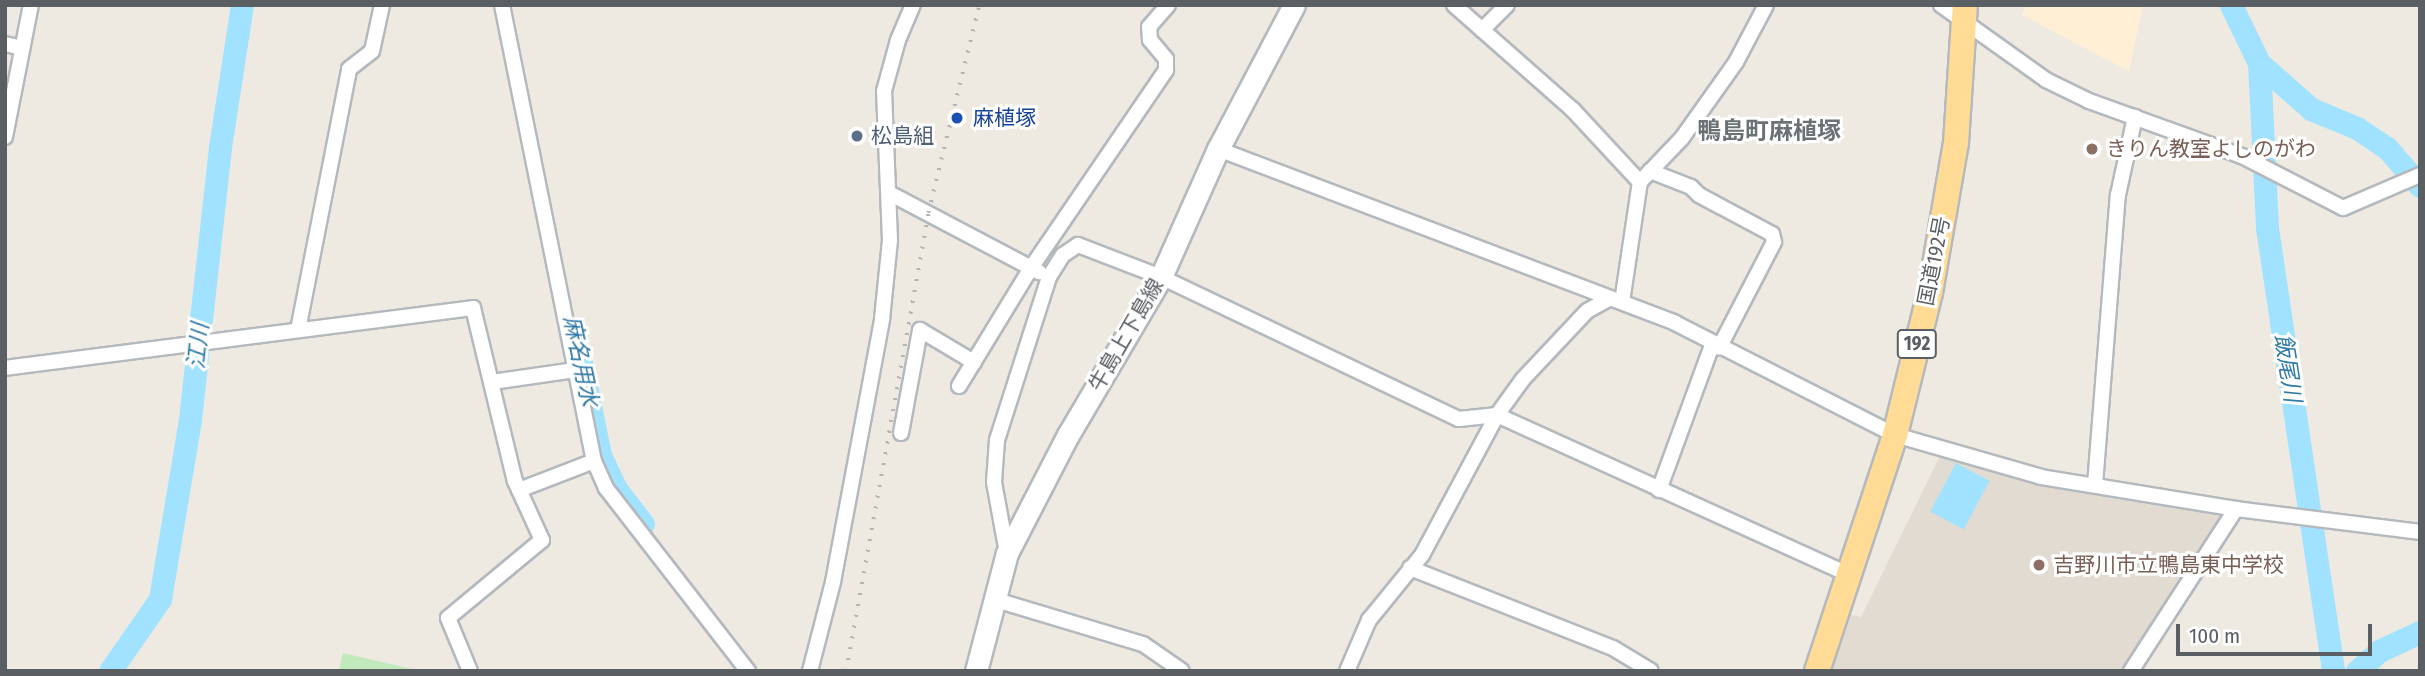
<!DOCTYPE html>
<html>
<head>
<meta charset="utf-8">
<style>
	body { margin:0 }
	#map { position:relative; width:2425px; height:676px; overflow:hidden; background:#eeeae1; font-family:"Fira Sans Condensed","Noto Sans JP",sans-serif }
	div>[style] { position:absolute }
	.commercial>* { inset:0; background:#fff0d5 }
	.education>* { inset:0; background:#e1dbd2 }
	.green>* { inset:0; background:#c1e9bb }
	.water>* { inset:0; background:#a0e2ff; transform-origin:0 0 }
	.river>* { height:23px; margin:-11.5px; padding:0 11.5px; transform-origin:11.5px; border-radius:11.5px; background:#a0e2ff }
	.roads { filter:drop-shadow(2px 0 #b4b9bd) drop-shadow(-2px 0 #b4b9bd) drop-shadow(0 2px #b4b9bd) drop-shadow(0 -2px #b4b9bd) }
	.minor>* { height:14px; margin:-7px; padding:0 7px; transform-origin:7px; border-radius:7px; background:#fff }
	.secondary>* { height:21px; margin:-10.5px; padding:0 10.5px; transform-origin:10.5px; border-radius:10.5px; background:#fff }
	.trunk>* { height:24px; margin:-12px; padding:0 12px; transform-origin:12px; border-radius:12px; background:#ffdb96 }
	.rail>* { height:3.5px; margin-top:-1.75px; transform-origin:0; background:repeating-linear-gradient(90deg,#b3b4b5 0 2px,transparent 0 11px) }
	.dots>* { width:19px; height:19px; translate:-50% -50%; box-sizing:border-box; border:4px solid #fff; border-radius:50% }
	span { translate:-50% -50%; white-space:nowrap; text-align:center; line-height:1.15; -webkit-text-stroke:6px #fff; paint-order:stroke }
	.shield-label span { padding:2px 5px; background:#fff; border:2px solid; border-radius:5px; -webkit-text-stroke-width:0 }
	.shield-label { font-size:19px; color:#5a5f64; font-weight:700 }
	.transit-label { font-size:21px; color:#164399 }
	.left { translate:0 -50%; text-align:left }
	.service-label { font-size:21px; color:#4e5e75 }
	.education-label { font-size:21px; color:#785e54 }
	.street-label { font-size:21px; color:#5a5f64 }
	.water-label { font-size:23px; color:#307aa7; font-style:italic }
	.quarter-label { font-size:24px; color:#6b7276; font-weight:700 }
	.frame { position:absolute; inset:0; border:7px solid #5a5f64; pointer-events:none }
	.scale { position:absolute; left:2176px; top:624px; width:196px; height:32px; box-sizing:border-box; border:4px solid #5a5f64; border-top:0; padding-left:9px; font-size:21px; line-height:24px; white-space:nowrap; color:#5a5f64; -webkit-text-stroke:5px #fff; paint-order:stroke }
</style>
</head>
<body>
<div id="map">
	<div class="commercial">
		<i style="clip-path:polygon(2026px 5px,2143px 5px,2129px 71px,2022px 15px)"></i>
	</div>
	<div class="education">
		<i style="clip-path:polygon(1940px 456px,2075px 490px,2225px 515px,2123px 671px,1832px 671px,1851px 615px,1861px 617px)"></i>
	</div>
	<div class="green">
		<i style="clip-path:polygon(343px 653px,416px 670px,416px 671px,339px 671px)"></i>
	</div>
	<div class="water">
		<i style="left:1956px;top:463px;width:38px;height:55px;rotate:28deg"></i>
	</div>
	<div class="river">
		<i style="left:2231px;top:5px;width:64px;rotate:64.2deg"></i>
		<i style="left:2259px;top:63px;width:69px;rotate:41.5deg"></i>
		<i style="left:2311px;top:109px;width:50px;rotate:22.4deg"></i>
		<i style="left:2357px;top:128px;width:36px;rotate:34deg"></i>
		<i style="left:2387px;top:148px;width:50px;rotate:49deg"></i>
		<i style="left:2259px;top:63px;width:165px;rotate:87.2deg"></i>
		<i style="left:2267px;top:228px;width:448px;rotate:81.5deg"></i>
		<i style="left:582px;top:366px;width:91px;rotate:78.6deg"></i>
		<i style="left:600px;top:455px;width:38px;rotate:65deg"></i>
		<i style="left:616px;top:489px;width:44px;rotate:52.4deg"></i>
		<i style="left:110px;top:671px;width:88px;rotate:-55.2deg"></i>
		<i style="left:160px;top:599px;width:182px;rotate:-80.5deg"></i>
		<i style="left:190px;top:419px;width:274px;rotate:-83.7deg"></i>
		<i style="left:220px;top:147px;width:144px;rotate:-81.2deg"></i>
		<i style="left:2357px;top:671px;width:30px;rotate:-42deg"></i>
		<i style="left:2379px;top:651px;width:45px;rotate:-24.9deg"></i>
	</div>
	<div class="roads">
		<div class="minor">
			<i style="left:502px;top:5px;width:465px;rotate:78.6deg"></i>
			<i style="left:594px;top:461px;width:30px;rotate:66deg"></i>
			<i style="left:606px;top:488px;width:232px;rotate:52.2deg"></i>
			<i style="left:1454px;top:5px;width:159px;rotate:41.4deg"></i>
			<i style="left:1573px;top:110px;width:98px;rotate:47.1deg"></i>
			<i style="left:1941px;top:5px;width:129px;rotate:35.5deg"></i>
			<i style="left:2046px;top:80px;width:48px;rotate:26deg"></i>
			<i style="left:2089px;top:101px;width:163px;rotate:19.8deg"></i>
			<i style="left:2242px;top:156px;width:114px;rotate:27.2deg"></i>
			<i style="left:2343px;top:208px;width:84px;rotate:-23.2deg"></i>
			<i style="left:1482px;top:30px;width:35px;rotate:-45deg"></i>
			<i style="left:5px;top:44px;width:18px;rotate:13deg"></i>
			<i style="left:5px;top:137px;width:135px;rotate:-78.9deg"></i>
			<i style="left:1218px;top:149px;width:489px;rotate:20.8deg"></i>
			<i style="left:1675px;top:323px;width:247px;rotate:27deg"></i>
			<i style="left:1895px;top:435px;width:152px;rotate:16deg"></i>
			<i style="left:2041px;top:477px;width:198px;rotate:9.3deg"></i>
			<i style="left:2236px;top:509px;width:185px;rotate:7.1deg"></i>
			<i style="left:1650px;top:171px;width:44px;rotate:21.3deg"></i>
			<i style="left:1691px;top:187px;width:11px;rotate:45deg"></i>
			<i style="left:1699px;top:195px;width:83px;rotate:28.1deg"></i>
			<i style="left:1772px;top:234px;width:8px;rotate:76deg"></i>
			<i style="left:1774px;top:242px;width:119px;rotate:117.4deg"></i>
			<i style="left:889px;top:193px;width:170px;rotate:27.8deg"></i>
			<i style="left:1622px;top:302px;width:121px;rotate:-81.5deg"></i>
			<i style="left:1640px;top:182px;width:61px;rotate:-46.3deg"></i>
			<i style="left:1682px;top:138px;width:93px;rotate:-54.6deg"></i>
			<i style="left:1736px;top:62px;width:64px;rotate:-62.2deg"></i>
			<i style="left:298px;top:330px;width:266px;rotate:-78.9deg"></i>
			<i style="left:349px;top:69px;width:29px;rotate:-38deg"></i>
			<i style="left:372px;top:51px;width:47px;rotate:-77.7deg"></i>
			<i style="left:5px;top:368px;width:472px;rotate:-7.3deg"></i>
			<i style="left:473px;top:308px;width:178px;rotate:76.4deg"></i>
			<i style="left:515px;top:481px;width:65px;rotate:65.4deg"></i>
			<i style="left:542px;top:540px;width:122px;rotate:140.3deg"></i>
			<i style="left:448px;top:618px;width:57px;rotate:67.5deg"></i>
			<i style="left:492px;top:382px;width:84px;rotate:-8.2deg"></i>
			<i style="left:959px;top:386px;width:138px;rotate:-58.6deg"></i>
			<i style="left:1031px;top:268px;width:240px;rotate:-55.7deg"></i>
			<i style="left:1166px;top:70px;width:11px;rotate:-90deg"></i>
			<i style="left:1166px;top:59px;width:25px;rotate:-130deg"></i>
			<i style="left:1150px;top:40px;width:13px;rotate:-94deg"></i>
			<i style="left:1149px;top:27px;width:29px;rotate:-49deg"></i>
			<i style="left:901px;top:433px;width:105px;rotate:-79.5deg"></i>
			<i style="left:920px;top:330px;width:63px;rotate:30.7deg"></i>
			<i style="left:2095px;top:485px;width:291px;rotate:-85.5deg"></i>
			<i style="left:2118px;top:195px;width:80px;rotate:-77.7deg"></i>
			<i style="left:519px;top:490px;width:80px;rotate:-21.1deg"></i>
			<i style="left:1659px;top:490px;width:154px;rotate:-69.9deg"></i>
			<i style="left:1007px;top:553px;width:72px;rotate:-100.4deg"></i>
			<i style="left:994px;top:482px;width:42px;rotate:-85.9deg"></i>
			<i style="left:997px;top:440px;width:171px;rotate:-72.3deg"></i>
			<i style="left:1049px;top:277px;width:26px;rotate:-58deg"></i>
			<i style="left:1063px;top:255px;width:18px;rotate:-34deg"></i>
			<i style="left:1078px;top:245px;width:89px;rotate:21.1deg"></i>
			<i style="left:1161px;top:277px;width:330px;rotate:25.5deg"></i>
			<i style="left:1459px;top:419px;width:38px;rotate:-6deg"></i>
			<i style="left:1497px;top:415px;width:388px;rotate:24.4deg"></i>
			<i style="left:1410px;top:568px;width:218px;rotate:21.5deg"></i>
			<i style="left:1613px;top:648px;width:44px;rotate:31.2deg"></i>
			<i style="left:996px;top:600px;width:153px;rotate:16.7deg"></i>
			<i style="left:1143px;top:644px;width:47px;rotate:34.7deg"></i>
			<i style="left:810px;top:671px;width:92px;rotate:-75.5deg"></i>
			<i style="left:833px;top:582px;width:268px;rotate:-79.4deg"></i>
			<i style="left:882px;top:319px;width:79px;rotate:-84.2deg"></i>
			<i style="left:890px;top:240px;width:149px;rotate:-92.3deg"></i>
			<i style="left:884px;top:91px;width:53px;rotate:-74.6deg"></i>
			<i style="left:898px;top:40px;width:38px;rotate:-67deg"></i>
			<i style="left:1347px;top:671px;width:56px;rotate:-66.7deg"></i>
			<i style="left:1369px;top:620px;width:84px;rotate:-50.8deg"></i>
			<i style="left:1422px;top:555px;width:159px;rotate:-61.8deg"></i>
			<i style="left:1497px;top:415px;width:44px;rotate:-54.2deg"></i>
			<i style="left:1523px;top:379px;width:93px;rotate:-46.7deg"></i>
			<i style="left:1587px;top:311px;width:26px;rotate:-29deg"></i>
			<i style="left:2131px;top:671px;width:193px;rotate:-57.1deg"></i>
		</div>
		<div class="secondary">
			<i style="left:976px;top:671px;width:122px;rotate:-75.3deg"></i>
			<i style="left:1007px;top:553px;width:133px;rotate:-62.7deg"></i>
			<i style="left:1068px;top:435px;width:183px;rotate:-59.5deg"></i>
			<i style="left:1161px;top:277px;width:140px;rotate:-66deg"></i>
			<i style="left:1218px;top:149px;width:163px;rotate:-62.2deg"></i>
		</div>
		<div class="trunk">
			<i style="left:1817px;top:671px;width:249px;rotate:-71.7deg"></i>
			<i style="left:1895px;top:435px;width:146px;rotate:-76.2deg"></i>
			<i style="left:1930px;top:293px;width:152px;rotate:-80.2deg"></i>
			<i style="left:1956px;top:143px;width:138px;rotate:-86.3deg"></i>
		</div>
	</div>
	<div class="rail">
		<i style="left:846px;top:671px;width:465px;rotate:-79.8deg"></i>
		<i style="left:928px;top:213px;width:214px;rotate:-76.2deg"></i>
	</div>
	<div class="dots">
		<i style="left:957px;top:118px;background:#1a4fb4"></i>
		<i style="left:857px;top:136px;background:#5c6f8a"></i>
		<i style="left:2092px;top:149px;background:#8d6e63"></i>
		<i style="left:2039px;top:565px;background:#8d6e63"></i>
	</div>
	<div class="shield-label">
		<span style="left:1917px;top:344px">192</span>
	</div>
	<div class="transit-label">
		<span class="left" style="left:973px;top:118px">麻植塚</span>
	</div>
	<div class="service-label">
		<span class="left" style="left:871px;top:136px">松島組</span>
	</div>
	<div class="education-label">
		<span class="left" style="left:2106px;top:149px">きりん教室よしのがわ</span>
		<span class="left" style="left:2053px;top:565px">吉野川市立鴨島東中学校</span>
	</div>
	<div class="street-label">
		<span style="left:1934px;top:261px;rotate:-79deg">国道192号</span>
		<span style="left:1126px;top:335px;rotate:-60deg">牛島上下島線</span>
	</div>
	<div class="water-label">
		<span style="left:198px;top:346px;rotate:-84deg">江川</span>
		<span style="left:581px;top:361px;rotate:78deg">麻名用水</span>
		<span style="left:2288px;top:368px;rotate:81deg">飯尾川</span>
	</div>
	<div class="quarter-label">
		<span style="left:1769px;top:132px">鴨島町麻植塚</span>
	</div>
	<div class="frame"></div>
	<div class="scale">100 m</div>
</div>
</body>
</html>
